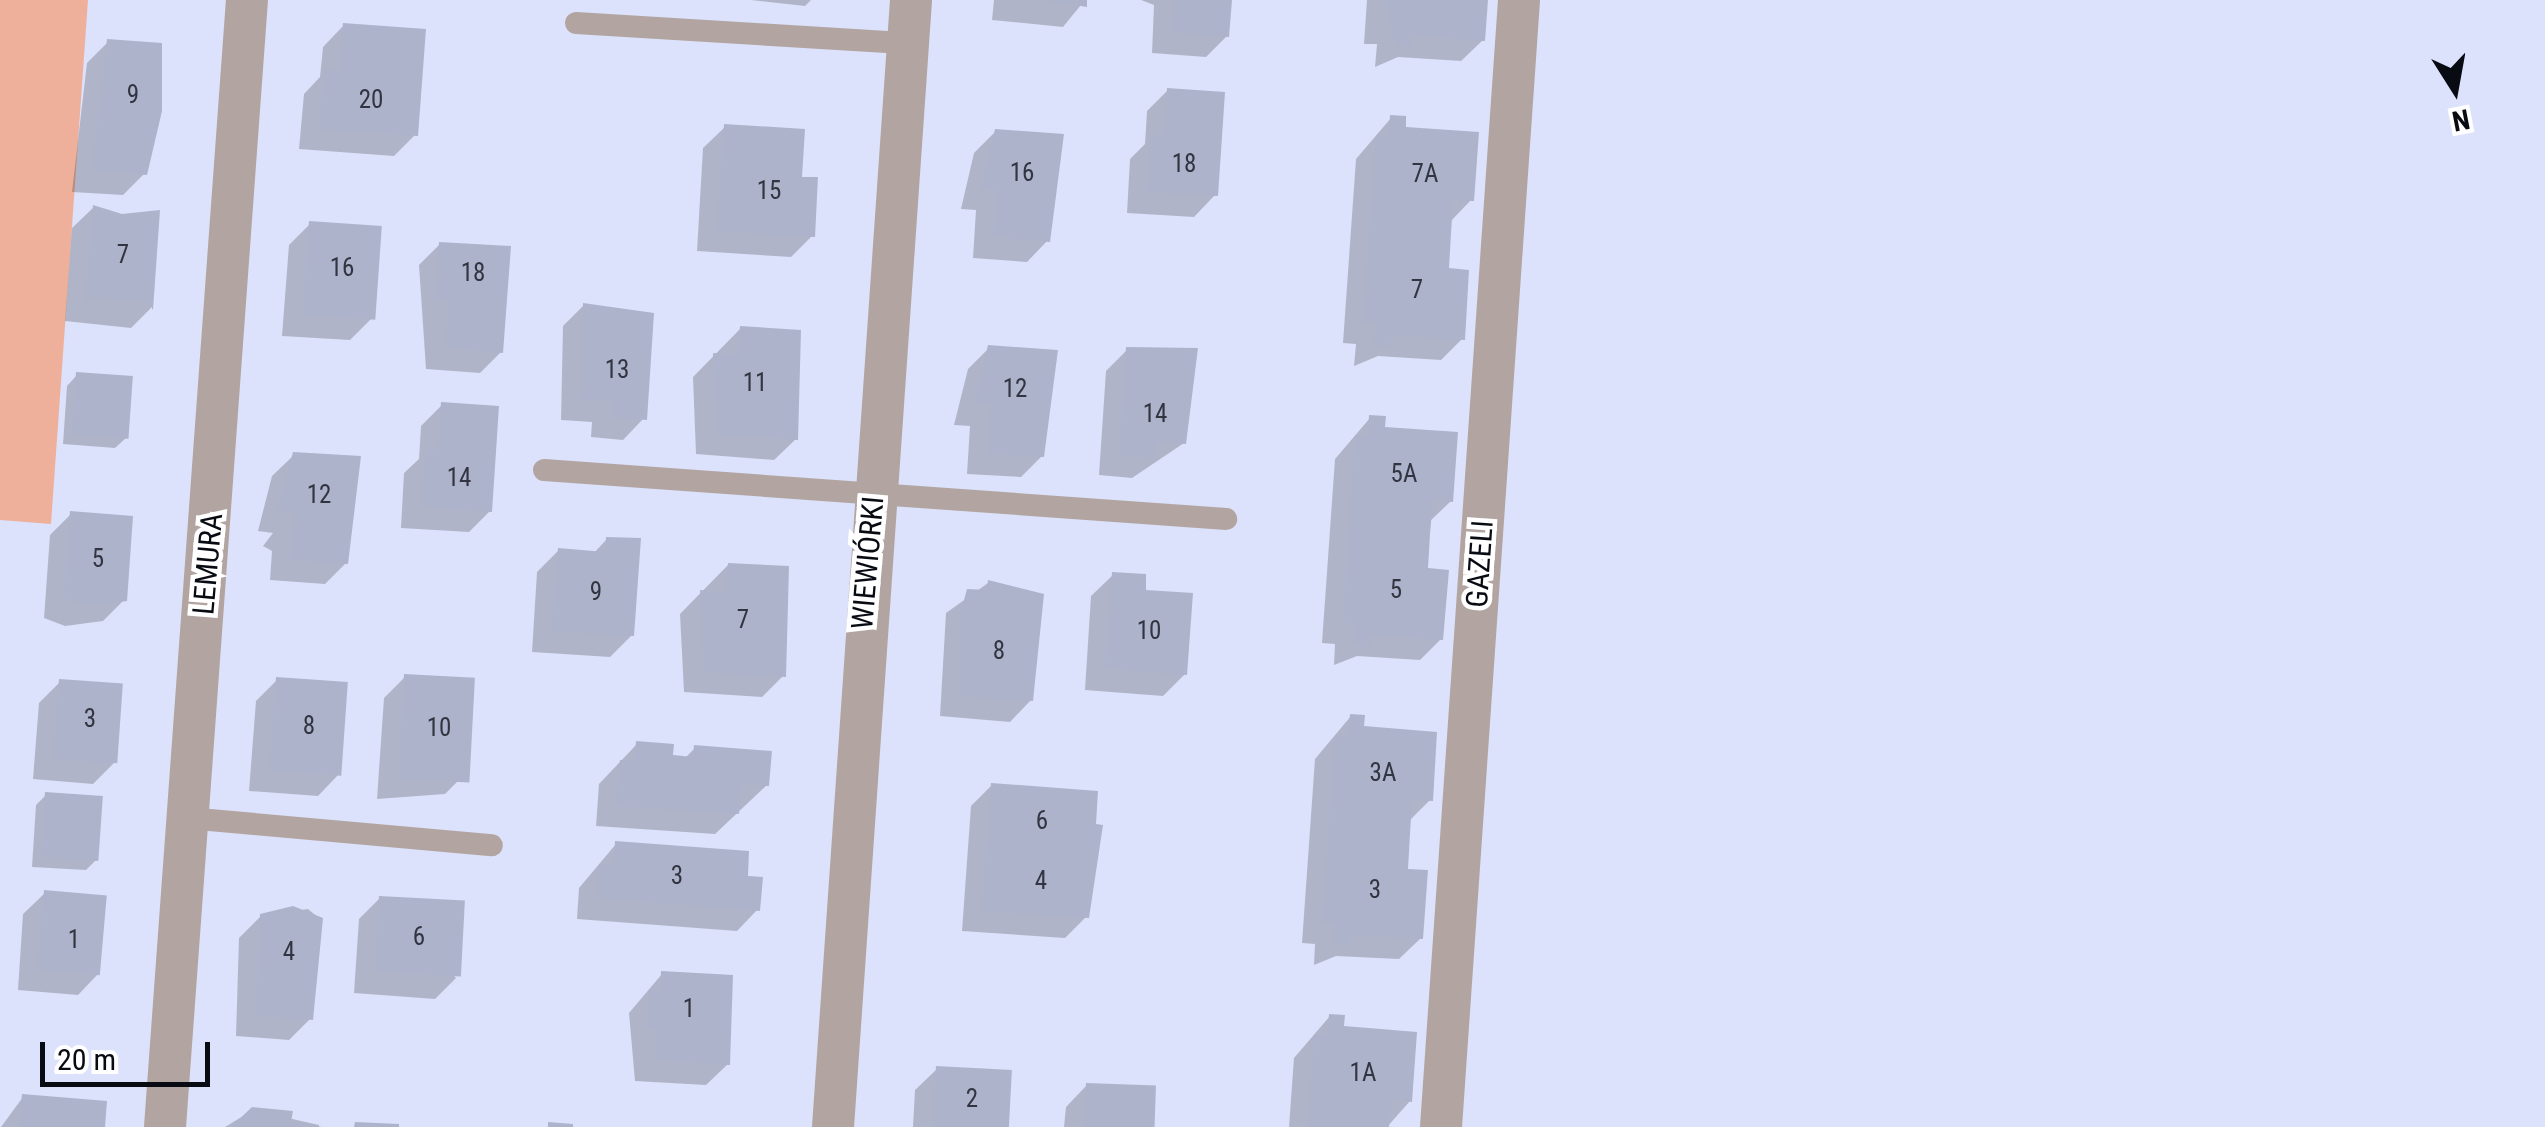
<!DOCTYPE html>
<html>
<head>
<meta charset="utf-8">
<style>
	body { margin:0 }
	#map { position:relative; width:2545px; height:1127px; overflow:hidden; background:#dce2fb; font-family:"Roboto Condensed",sans-serif }
	div>[style] { position:absolute }
	.green>* { inset:0; background:#eeb09b }
	.shadow>* { inset:0; background:#0003 }
	.building>* { inset:0; background:#adb3cb; transform-origin:0 0 }
	.service>* { height:22px; margin:-11px; padding:0 11px; transform-origin:11px; border-radius:11px; background:#b2a5a1 }
	.minor>* { height:42px; margin:-21px; padding:0 21px; transform-origin:21px; border-radius:21px; background:#b2a5a1 }
	span { translate:-50% -50%; white-space:nowrap; text-align:center; line-height:1.15; -webkit-text-stroke:9px #fff; paint-order:stroke }
	.number-label { font-size:25px; color:#323541 }
	.number-label span { -webkit-text-stroke-width:0 }
	.street-label { font-size:30px; color:#090b13 }
	.north { position:absolute; left:2405px; top:40px; width:100px; height:100px; -webkit-text-stroke:8px #fff; paint-order:stroke; rotate:169deg; font-size:28px; font-weight:700; line-height:40px; text-align:center; color:#090b13 }
	.north::after { content:''; display:block; margin:auto; width:35px; height:45px; background:#090b13; clip-path:polygon(50% 0,100% 100%,50% 72%,0 100%) }
	.scale { position:absolute; left:40px; top:1042px; width:170px; height:45px; box-sizing:border-box; border:5px solid #090b13; border-top:0; padding-left:12px; font-size:30px; line-height:35px; white-space:nowrap; color:#090b13; -webkit-text-stroke:8px #fff; paint-order:stroke }
</style>
</head>
<body>
<div id="map">
	<div class="green">
		<i style="clip-path:polygon(0 0,88px 0,51px 524px,0 520px)"></i>
	</div>
	<div class="shadow">
		<i style="clip-path:polygon(751px 0,811px 0,805px 6px)"></i>
		<i style="clip-path:polygon(994px 0,1085px 0,1063px 27px,992px 20px)"></i>
		<i style="clip-path:polygon(1141px 0,1230px 0,1227px 36px,1206px 57px,1152px 53px,1154px 5px)"></i>
		<i style="clip-path:polygon(1367px 0,1485px 0,1483px 40px,1461px 61px,1398px 57px,1375px 67px,1377px 44px,1364px 44px)"></i>
		<i style="clip-path:polygon(344px 25px,416px 134px,394px 156px,299px 149px,304px 94px,320px 77px,323px 47px)"></i>
		<i style="clip-path:polygon(108px 42px,144px 174px,123px 195px,72px 192px,87px 63px)"></i>
		<i style="clip-path:polygon(1168px 90px,1215px 195px,1194px 217px,1127px 213px,1130px 159px,1145px 144px,1147px 111px)"></i>
		<i style="clip-path:polygon(1391px 118px,1471px 200px,1450px 222px,1446px 271px,1462px 339px,1441px 360px,1378px 356px,1354px 366px,1356px 344px,1343px 343px,1356px 159px)"></i>
		<i style="clip-path:polygon(725px 127px,800px 179px,812px 236px,791px 257px,697px 251px,703px 148px)"></i>
		<i style="clip-path:polygon(996px 131px,1048px 240px,1027px 262px,973px 258px,976px 210px,961px 209px,974px 153px)"></i>
		<i style="clip-path:polygon(94px 207px,122px 217px,158px 212px,151px 308px,131px 328px,65px 321px,72px 228px)"></i>
		<i style="clip-path:polygon(310px 224px,372px 318px,350px 340px,282px 336px,289px 245px)"></i>
		<i style="clip-path:polygon(440px 244px,501px 352px,480px 373px,426px 369px,419px 265px)"></i>
		<i style="clip-path:polygon(584px 305px,644px 418px,623px 440px,591px 437px,592px 422px,561px 420px,563px 326px)"></i>
		<i style="clip-path:polygon(741px 328px,796px 439px,774px 460px,696px 454px,693px 377px)"></i>
		<i style="clip-path:polygon(989px 348px,1042px 456px,1021px 477px,967px 474px,970px 426px,954px 425px,968px 369px)"></i>
		<i style="clip-path:polygon(1127px 350px,1184px 443px,1132px 478px,1099px 475px,1106px 371px)"></i>
		<i style="clip-path:polygon(77px 375px,126px 438px,115px 448px,63px 444px,67px 386px)"></i>
		<i style="clip-path:polygon(442px 405px,490px 511px,469px 532px,401px 528px,404px 473px,419px 459px,421px 426px)"></i>
		<i style="clip-path:polygon(1370px 418px,1451px 501px,1428px 523px,1425px 571px,1441px 639px,1420px 660px,1357px 656px,1334px 665px,1335px 644px,1322px 643px,1335px 459px)"></i>
		<i style="clip-path:polygon(294px 455px,346px 563px,325px 584px,270px 580px,272px 551px,263px 546px,273px 533px,258px 531px,272px 476px)"></i>
		<i style="clip-path:polygon(71px 514px,124px 600px,103px 621px,65px 626px,44px 618px,50px 535px)"></i>
		<i style="clip-path:polygon(607px 539px,632px 635px,610px 657px,532px 652px,537px 572px,559px 550px,593px 554px)"></i>
		<i style="clip-path:polygon(728px 565px,783px 676px,762px 697px,684px 692px,680px 614px)"></i>
		<i style="clip-path:polygon(1113px 575px,1143px 592px,1185px 674px,1163px 696px,1085px 690px,1091px 596px)"></i>
		<i style="clip-path:polygon(988px 583px,1031px 700px,1010px 722px,940px 716px,946px 613px)"></i>
		<i style="clip-path:polygon(405px 677px,466px 773px,445px 794px,377px 799px,384px 698px)"></i>
		<i style="clip-path:polygon(277px 680px,339px 774px,318px 796px,249px 791px,256px 701px)"></i>
		<i style="clip-path:polygon(60px 682px,114px 763px,93px 784px,33px 779px,39px 703px)"></i>
		<i style="clip-path:polygon(1351px 716px,1430px 800px,1408px 822px,1405px 871px,1421px 938px,1399px 959px,1336px 956px,1314px 965px,1315px 944px,1302px 943px,1315px 759px)"></i>
		<i style="clip-path:polygon(637px 744px,684px 759px,695px 748px,767px 785px,715px 834px,596px 826px,599px 784px)"></i>
		<i style="clip-path:polygon(992px 785px,1087px 916px,1065px 938px,962px 931px,971px 806px)"></i>
		<i style="clip-path:polygon(46px 795px,97px 859px,86px 870px,32px 867px,36px 805px)"></i>
		<i style="clip-path:polygon(616px 844px,745px 878px,758px 909px,737px 931px,577px 919px,579px 888px)"></i>
		<i style="clip-path:polygon(45px 893px,99px 973px,78px 995px,18px 990px,23px 914px)"></i>
		<i style="clip-path:polygon(380px 898px,456px 978px,435px 999px,354px 993px,359px 919px)"></i>
		<i style="clip-path:polygon(308px 909px,320px 919px,310px 1019px,289px 1040px,236px 1036px,239px 938px,261px 916px)"></i>
		<i style="clip-path:polygon(662px 974px,728px 1064px,706px 1085px,635px 1081px,629px 1013px)"></i>
		<i style="clip-path:polygon(1330px 1016px,1410px 1101px,1387px 1127px,1289px 1127px,1294px 1058px)"></i>
		<i style="clip-path:polygon(937px 1069px,1006px 1127px,913px 1127px,915px 1090px)"></i>
		<i style="clip-path:polygon(1087px 1085px,1153px 1088px,1154px 1127px,1064px 1127px,1066px 1107px)"></i>
		<i style="clip-path:polygon(23px 1097px,102px 1127px,1px 1127px)"></i>
		<i style="clip-path:polygon(253px 1110px,319px 1125px,319px 1127px,225px 1127px)"></i>
	</div>
	<div class="building">
		<i style="clip-path:polygon(1043px 0,1087px 0,1087px 7px)"></i>
		<i style="clip-path:polygon(1174px 0,1232px 0,1229px 37px,1172px 32px)"></i>
		<i style="clip-path:polygon(1385px 0,1488px 0,1485px 41px,1412px 36px,1412px 47px,1395px 46px)"></i>
		<i style="clip-path:polygon(343px 23px,426px 29px,418px 136px,319px 129px,324px 70px,339px 70px)"></i>
		<i style="clip-path:polygon(107px 39px,162px 43px,162px 111px,147px 175px,92px 171px)"></i>
		<i style="clip-path:polygon(1167px 88px,1225px 92px,1218px 196px,1147px 192px,1150px 135px,1164px 135px)"></i>
		<i style="clip-path:polygon(1390px 115px,1406px 116px,1406px 127px,1479px 132px,1474px 201px,1453px 200px,1449px 268px,1469px 270px,1465px 340px,1391px 335px,1390px 347px,1374px 345px,1376px 324px,1363px 322px,1376px 135px,1389px 136px)"></i>
		<i style="clip-path:polygon(724px 124px,805px 129px,802px 177px,818px 177px,815px 237px,717px 231px)"></i>
		<i style="clip-path:polygon(995px 129px,1064px 134px,1050px 242px,993px 237px,997px 190px,981px 189px)"></i>
		<i style="clip-path:polygon(93px 205px,122px 214px,160px 210px,153px 310px,148px 301px,92px 297px,85px 305px)"></i>
		<i style="left:309px;top:221px;width:73px;height:94px;rotate:4deg"></i>
		<i style="clip-path:polygon(439px 242px,511px 246px,503px 353px,446px 348px,448px 300px,436px 300px)"></i>
		<i style="clip-path:polygon(583px 303px,654px 313px,647px 420px,611px 417px,612px 401px,581px 400px)"></i>
		<i style="clip-path:polygon(740px 326px,801px 330px,798px 440px,717px 434px,713px 353px,738px 355px)"></i>
		<i style="clip-path:polygon(988px 345px,1058px 350px,1044px 457px,987px 454px,990px 405px,974px 405px)"></i>
		<i style="clip-path:polygon(1126px 347px,1198px 348px,1186px 444px,1156px 442px,1155px 458px,1119px 455px)"></i>
		<i style="left:76px;top:372px;width:57px;height:63px;rotate:4deg"></i>
		<i style="clip-path:polygon(441px 402px,499px 406px,492px 512px,421px 507px,425px 449px,438px 450px)"></i>
		<i style="clip-path:polygon(1369px 415px,1386px 416px,1385px 427px,1458px 432px,1453px 502px,1433px 500px,1430px 534px,1428px 568px,1449px 570px,1443px 640px,1371px 635px,1370px 647px,1354px 645px,1355px 624px,1343px 622px,1355px 435px,1368px 436px)"></i>
		<i style="clip-path:polygon(293px 452px,361px 456px,348px 564px,290px 560px,294px 512px,278px 510px)"></i>
		<i style="clip-path:polygon(70px 511px,133px 516px,127px 601px,88px 606px,64px 597px)"></i>
		<i style="clip-path:polygon(606px 537px,641px 538px,634px 636px,552px 631px,558px 548px,605px 552px)"></i>
		<i style="clip-path:polygon(728px 563px,789px 566px,786px 677px,704px 672px,700px 590px,726px 592px)"></i>
		<i style="clip-path:polygon(1112px 572px,1146px 574px,1146px 590px,1193px 593px,1187px 675px,1105px 669px)"></i>
		<i style="clip-path:polygon(988px 580px,1044px 594px,1033px 701px,960px 696px,960px 615px,967px 589px,987px 590px)"></i>
		<i style="left:404px;top:674px;width:71px;height:105px;rotate:3deg"></i>
		<i style="left:276px;top:677px;width:72px;height:94px;rotate:4deg"></i>
		<i style="left:59px;top:679px;width:64px;height:80px;rotate:4deg"></i>
		<i style="clip-path:polygon(1350px 714px,1365px 715px,1364px 726px,1437px 732px,1433px 801px,1412px 800px,1410px 834px,1408px 869px,1428px 870px,1423px 939px,1350px 935px,1349px 945px,1334px 945px,1335px 923px,1322px 922px,1335px 735px,1348px 736px)"></i>
		<i style="clip-path:polygon(636px 741px,674px 744px,673px 755px,693px 757px,694px 745px,772px 751px,769px 786px,741px 784px,739px 814px,616px 806px,620px 760px,634px 761px)"></i>
		<i style="clip-path:polygon(991px 783px,1098px 791px,1096px 824px,1103px 825px,1089px 918px,982px 911px)"></i>
		<i style="left:45px;top:792px;width:58px;height:65px;rotate:4deg"></i>
		<i style="clip-path:polygon(615px 841px,749px 851px,748px 876px,763px 877px,760px 911px,597px 898px,599px 864px,614px 865px)"></i>
		<i style="left:44px;top:890px;width:63px;height:80px;rotate:5deg"></i>
		<i style="left:379px;top:896px;width:86px;height:76px;rotate:3deg"></i>
		<i style="clip-path:polygon(293px 906px,323px 918px,313px 1020px,256px 1015px,260px 914px)"></i>
		<i style="clip-path:polygon(661px 971px,733px 975px,730px 1065px,656px 1060px,657px 1030px,647px 1029px,649px 989px,660px 989px)"></i>
		<i style="clip-path:polygon(1329px 1014px,1345px 1015px,1344px 1026px,1417px 1032px,1412px 1102px,1392px 1099px,1389px 1127px,1308px 1127px,1314px 1035px,1327px 1035px)"></i>
		<i style="left:936px;top:1066px;width:76px;height:61px;rotate:3deg"></i>
		<i style="left:1086px;top:1083px;width:70px;height:44px;rotate:2deg"></i>
		<i style="clip-path:polygon(22px 1094px,107px 1101px,105px 1127px,19px 1127px)"></i>
		<i style="clip-path:polygon(252px 1107px,293px 1111px,291px 1122px,322px 1127px,231px 1127px)"></i>
		<i style="clip-path:polygon(355px 1122px,399px 1124px,399px 1127px,354px 1127px)"></i>
		<i style="clip-path:polygon(548px 1122px,573px 1124px,573px 1127px,548px 1127px)"></i>
	</div>
	<div class="service">
		<i style="left:576px;top:23px;width:332px;rotate:3.5deg"></i>
		<i style="left:544px;top:470px;width:684px;rotate:4.11deg"></i>
		<i style="left:187px;top:818px;width:306px;rotate:5.1deg"></i>
	</div>
	<div class="minor">
		<i style="left:165px;top:1127px;width:1130px;rotate:-85.84deg"></i>
		<i style="left:833px;top:1127px;width:1130px;rotate:-86.04deg"></i>
		<i style="left:1441px;top:1127px;width:1130px;rotate:-86.04deg"></i>
	</div>
	<div class="number-label">
		<span style="left:133px;top:95px">9</span>
		<span style="left:371px;top:100px">20</span>
		<span style="left:1184px;top:164px">18</span>
		<span style="left:1022px;top:173px">16</span>
		<span style="left:1425px;top:174px">7A</span>
		<span style="left:769px;top:191px">15</span>
		<span style="left:123px;top:255px">7</span>
		<span style="left:342px;top:268px">16</span>
		<span style="left:473px;top:273px">18</span>
		<span style="left:1417px;top:290px">7</span>
		<span style="left:617px;top:370px">13</span>
		<span style="left:755px;top:383px">11</span>
		<span style="left:1015px;top:389px">12</span>
		<span style="left:1155px;top:414px">14</span>
		<span style="left:1404px;top:474px">5A</span>
		<span style="left:459px;top:478px">14</span>
		<span style="left:319px;top:495px">12</span>
		<span style="left:98px;top:559px">5</span>
		<span style="left:1396px;top:590px">5</span>
		<span style="left:596px;top:592px">9</span>
		<span style="left:743px;top:620px">7</span>
		<span style="left:1149px;top:631px">10</span>
		<span style="left:999px;top:651px">8</span>
		<span style="left:90px;top:719px">3</span>
		<span style="left:309px;top:726px">8</span>
		<span style="left:439px;top:728px">10</span>
		<span style="left:1383px;top:773px">3A</span>
		<span style="left:1042px;top:821px">6</span>
		<span style="left:677px;top:876px">3</span>
		<span style="left:1041px;top:881px">4</span>
		<span style="left:1375px;top:890px">3</span>
		<span style="left:419px;top:937px">6</span>
		<span style="left:74px;top:940px">1</span>
		<span style="left:289px;top:952px">4</span>
		<span style="left:689px;top:1009px">1</span>
		<span style="left:1363px;top:1073px">1A</span>
		<span style="left:972px;top:1099px">2</span>
	</div>
	<div class="street-label">
		<span style="left:868px;top:563px;rotate:-85deg">WIEWIÓRKI</span>
		<span style="left:208px;top:564px;rotate:-85deg">LEMURA</span>
		<span style="left:1480px;top:564px;rotate:-86deg">GAZELI</span>
	</div>
	<div class="north">N</div>
	<div class="scale">20 m</div>
</div>
</body>
</html>
